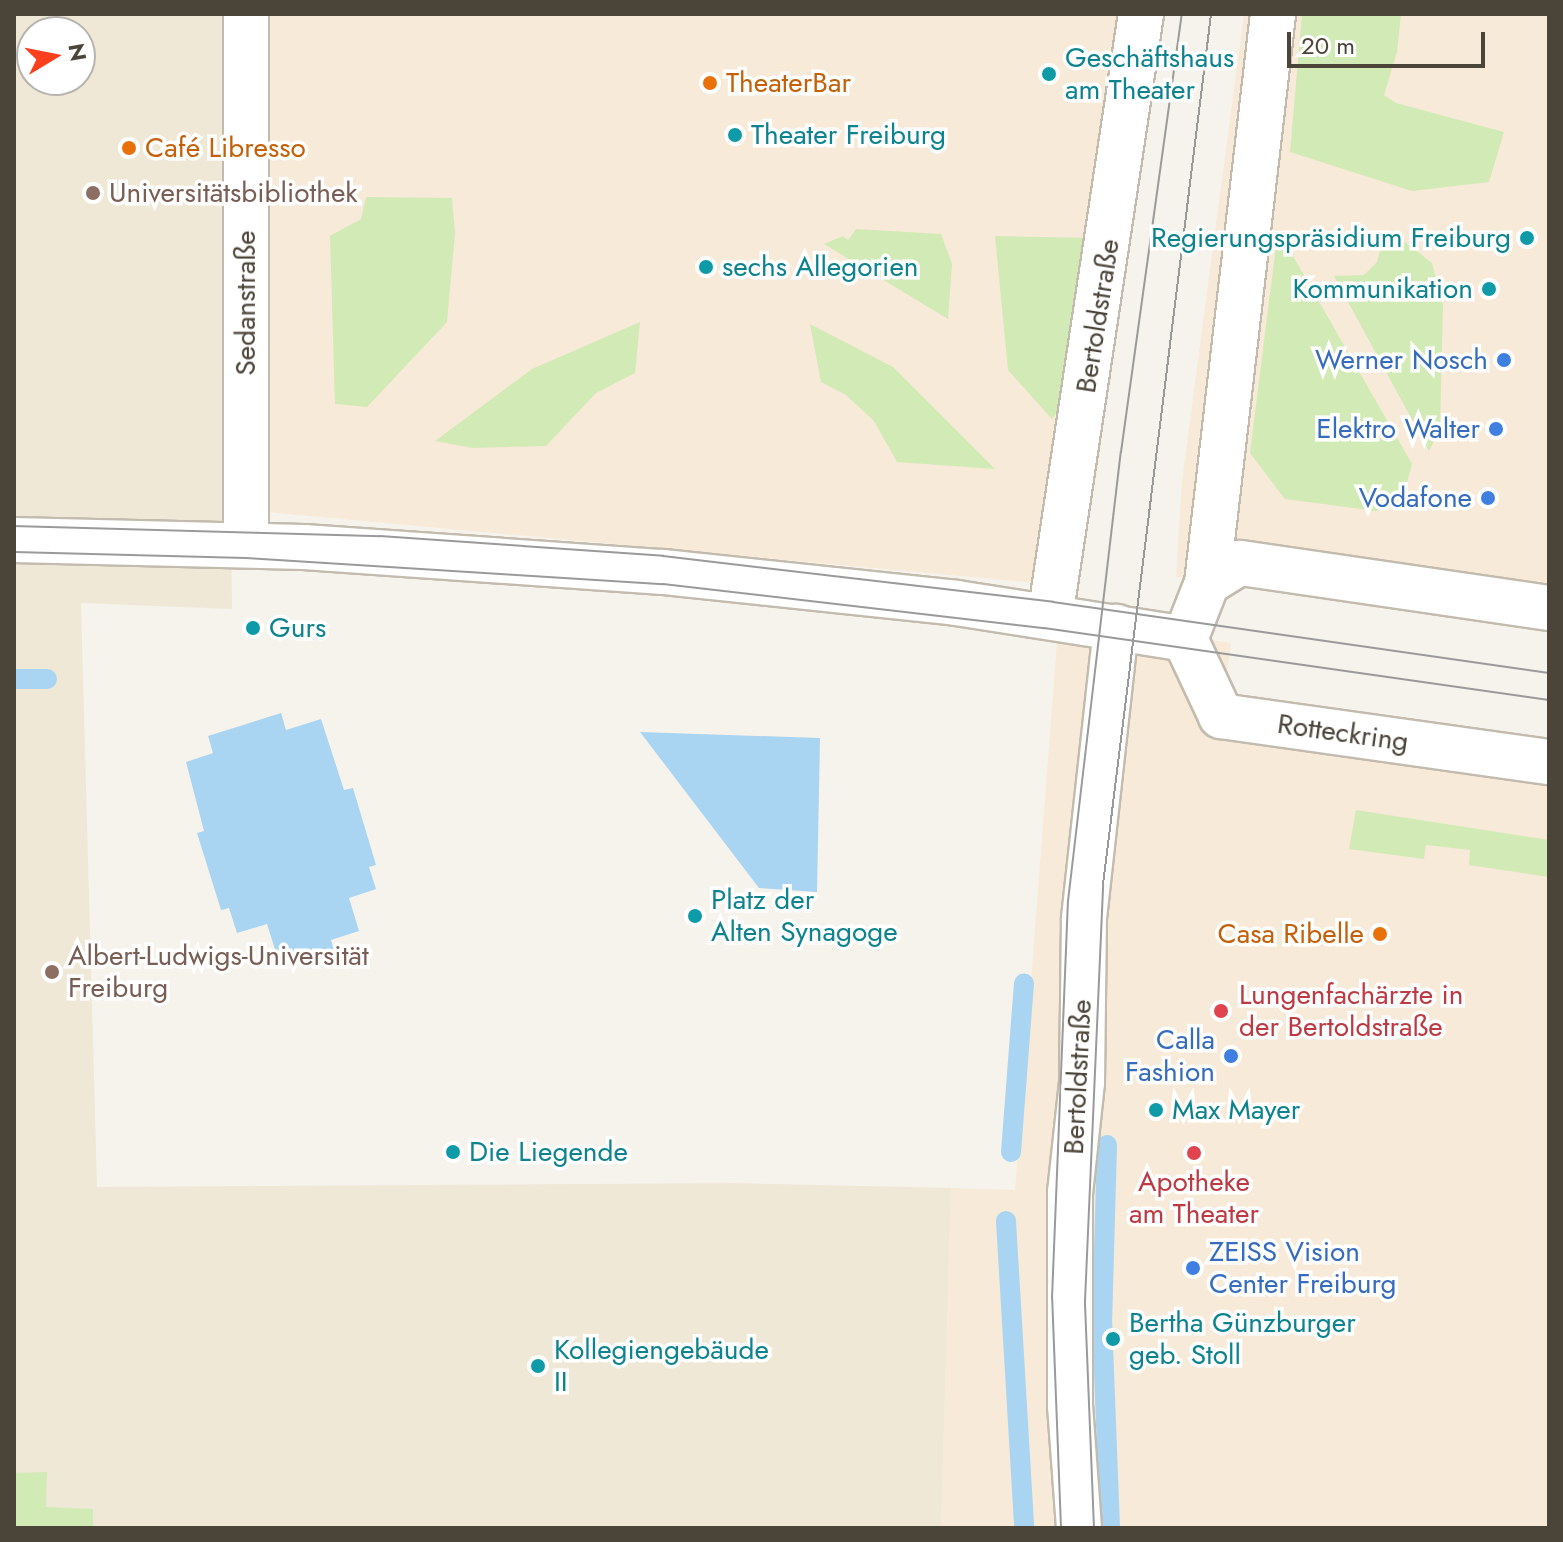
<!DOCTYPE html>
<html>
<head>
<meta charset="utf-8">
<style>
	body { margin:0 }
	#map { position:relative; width:1563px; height:1542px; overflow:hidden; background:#f6f3ec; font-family:Jost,sans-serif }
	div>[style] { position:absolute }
	.commercial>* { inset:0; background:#f7ead8 }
	.education>* { inset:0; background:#efe8d6 }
	.green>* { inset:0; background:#d2eab5 }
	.water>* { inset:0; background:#a9d4f2 }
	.stream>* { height:20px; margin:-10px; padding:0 10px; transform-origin:10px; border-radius:10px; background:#a9d4f2 }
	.roads { filter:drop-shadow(2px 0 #c2bbae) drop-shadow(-2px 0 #c2bbae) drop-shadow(0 2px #c2bbae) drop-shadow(0 -2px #c2bbae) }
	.pedestrian>* { height:44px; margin:-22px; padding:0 22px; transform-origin:22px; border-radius:22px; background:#fff }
	.tram>* { height:2px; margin:-1px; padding:0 1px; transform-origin:1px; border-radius:1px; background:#9a9a9a }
	.dots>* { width:22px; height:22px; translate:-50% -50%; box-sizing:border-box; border:4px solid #fff; border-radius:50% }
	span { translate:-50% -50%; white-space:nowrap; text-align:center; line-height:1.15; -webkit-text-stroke:7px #fff; paint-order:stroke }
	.culture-label { font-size:28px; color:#0d838f }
	.left { translate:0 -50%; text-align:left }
	.right { translate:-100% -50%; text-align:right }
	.food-label { font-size:28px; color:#c56008 }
	.education-label { font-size:28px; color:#785e54 }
	.street-label { font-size:28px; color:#4b4439 }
	.shop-label { font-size:28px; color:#366cbe }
	.health-label { font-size:28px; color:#be3a42 }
	.frame { position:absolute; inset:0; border:16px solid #4b4439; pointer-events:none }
	.north { position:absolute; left:16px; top:16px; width:80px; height:80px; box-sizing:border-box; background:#fff; border:2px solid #b7b4b0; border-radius:50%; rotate:80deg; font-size:22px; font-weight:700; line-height:32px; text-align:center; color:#4b4439 }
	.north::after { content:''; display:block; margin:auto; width:28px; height:36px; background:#fc3f1d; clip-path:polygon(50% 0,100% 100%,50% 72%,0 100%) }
	.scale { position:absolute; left:1287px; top:32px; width:198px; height:36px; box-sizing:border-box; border:4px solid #4b4439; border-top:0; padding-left:10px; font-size:24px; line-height:28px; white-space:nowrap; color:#4b4439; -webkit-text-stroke:6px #fff; paint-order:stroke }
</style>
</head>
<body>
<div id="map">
	<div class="commercial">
		<i style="clip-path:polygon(226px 14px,1156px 14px,1097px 474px,1059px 585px,234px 509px)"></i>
		<i style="clip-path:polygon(1244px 14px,1549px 14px,1549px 624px,1238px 579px,1176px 577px,1182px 481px)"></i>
		<i style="clip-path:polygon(1059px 616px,1231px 643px,1224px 698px,1549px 747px,1549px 1528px,941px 1528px,951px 1188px,1015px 1190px)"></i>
	</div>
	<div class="education">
		<i style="clip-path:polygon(evenodd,14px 14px,226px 14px,232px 609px,81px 603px,97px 1187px,734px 1183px,951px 1188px,941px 1528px,14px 1528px,14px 14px,32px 32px,80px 32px,80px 80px,32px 80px,32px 32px)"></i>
	</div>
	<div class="green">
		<i style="clip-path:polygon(1302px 14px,1401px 14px,1397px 52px,1384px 95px,1396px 103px,1504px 132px,1489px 182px,1412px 191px,1290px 152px)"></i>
		<i style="clip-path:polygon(366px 197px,452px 198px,455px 233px,447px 322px,367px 407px,335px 404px,330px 236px,361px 219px)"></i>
		<i style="clip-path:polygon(856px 229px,941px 234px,952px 264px,948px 319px,824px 244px,843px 236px,848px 240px)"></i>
		<i style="clip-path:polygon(1278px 230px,1412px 464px,1401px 505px,1376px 511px,1285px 499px,1250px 453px)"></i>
		<i style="clip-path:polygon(995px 236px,1091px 238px,1059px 409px,1052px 419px,1008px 370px)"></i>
		<i style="clip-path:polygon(1383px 239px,1401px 239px,1432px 263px,1443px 305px,1440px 429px,1429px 451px,1334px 276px,1364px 275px,1377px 262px)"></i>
		<i style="clip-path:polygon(640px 322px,635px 373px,596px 393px,546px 446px,473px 448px,435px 441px,532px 369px)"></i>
		<i style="clip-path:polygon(810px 324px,893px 367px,995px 469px,897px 462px,874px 421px,846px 395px,821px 382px)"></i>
		<i style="clip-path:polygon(1356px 810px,1549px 840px,1549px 877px,1469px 865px,1470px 850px,1426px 845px,1424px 859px,1349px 849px)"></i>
		<i style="clip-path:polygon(47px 1472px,46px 1507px,93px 1509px,93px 1528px,14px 1528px,14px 1473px)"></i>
	</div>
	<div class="water">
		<i style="clip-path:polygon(281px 713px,286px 730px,321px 719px,344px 790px,353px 788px,376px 865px,369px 867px,376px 889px,349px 898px,359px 931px,331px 940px,334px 951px,306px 959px,303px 951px,278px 959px,267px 924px,237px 933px,229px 908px,221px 910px,197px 833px,204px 831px,186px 762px,213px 753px,208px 736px)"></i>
		<i style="clip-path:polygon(640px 732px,820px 738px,817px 892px,759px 888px)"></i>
	</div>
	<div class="stream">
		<i style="left:14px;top:679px;width:33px"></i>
		<i style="left:1107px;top:1145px;width:174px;rotate:91.6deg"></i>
		<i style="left:1102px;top:1319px;width:209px;rotate:87.8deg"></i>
		<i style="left:1011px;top:1152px;width:169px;rotate:-85.6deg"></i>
		<i style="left:1006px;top:1221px;width:308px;rotate:86.6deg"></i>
	</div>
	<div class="roads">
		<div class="pedestrian">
			<i style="left:14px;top:540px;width:290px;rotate:1.4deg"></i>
			<i style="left:304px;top:547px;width:360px;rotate:4deg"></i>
			<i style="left:663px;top:572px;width:295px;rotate:6deg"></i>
			<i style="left:956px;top:603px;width:232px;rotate:8.9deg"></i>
			<i style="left:246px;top:545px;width:531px;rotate:-90deg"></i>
			<i style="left:1207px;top:583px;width:573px;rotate:-83.38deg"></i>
			<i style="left:1549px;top:608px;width:313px;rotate:-171.7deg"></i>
			<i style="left:1239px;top:563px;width:38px;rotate:148deg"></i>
			<i style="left:1207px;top:583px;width:60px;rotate:111.4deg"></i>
			<i style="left:1185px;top:639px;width:85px;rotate:64.9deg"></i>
			<i style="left:1221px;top:716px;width:331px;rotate:8deg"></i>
			<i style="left:1050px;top:617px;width:610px;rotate:-81.42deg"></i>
			<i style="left:1079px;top:1528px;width:122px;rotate:-94.2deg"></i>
			<i style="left:1070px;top:1406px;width:213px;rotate:-90deg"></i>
			<i style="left:1070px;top:1193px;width:112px;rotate:-83.8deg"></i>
			<i style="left:1082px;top:1082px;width:164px;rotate:-89.3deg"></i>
			<i style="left:1084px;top:918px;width:293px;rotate:-83.7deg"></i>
		</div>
	</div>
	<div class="tram">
		<i style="left:14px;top:526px;width:366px;rotate:1.6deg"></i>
		<i style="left:380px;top:536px;width:284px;rotate:4deg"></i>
		<i style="left:663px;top:556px;width:393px;rotate:6.7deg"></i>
		<i style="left:1053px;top:602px;width:501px;rotate:8.15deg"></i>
		<i style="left:14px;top:552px;width:232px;rotate:1.5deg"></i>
		<i style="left:246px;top:558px;width:418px;rotate:3.6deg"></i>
		<i style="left:663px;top:584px;width:384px;rotate:6.6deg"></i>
		<i style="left:1044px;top:628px;width:510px;rotate:8.11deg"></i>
		<i style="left:1061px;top:1528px;width:230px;rotate:-92.2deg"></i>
		<i style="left:1052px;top:1298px;width:397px;rotate:-87.7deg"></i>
		<i style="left:1068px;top:901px;width:452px;rotate:-83.3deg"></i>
		<i style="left:1121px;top:452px;width:442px;rotate:-82.1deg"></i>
		<i style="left:1094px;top:1528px;width:227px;rotate:-92.3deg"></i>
		<i style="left:1085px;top:1301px;width:417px;rotate:-87.5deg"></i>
		<i style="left:1103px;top:884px;width:877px;rotate:-82.92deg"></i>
	</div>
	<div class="dots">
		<i style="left:1049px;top:74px;background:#0f9aa8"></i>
		<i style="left:710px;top:83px;background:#e8710a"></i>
		<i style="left:735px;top:135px;background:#0f9aa8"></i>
		<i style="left:129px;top:148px;background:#e8710a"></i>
		<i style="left:93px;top:193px;background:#8d6e63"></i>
		<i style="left:1527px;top:238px;background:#0f9aa8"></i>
		<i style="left:706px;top:267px;background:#0f9aa8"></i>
		<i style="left:1489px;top:289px;background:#0f9aa8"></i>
		<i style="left:1504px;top:360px;background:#3f7fe0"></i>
		<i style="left:1496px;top:429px;background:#3f7fe0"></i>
		<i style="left:1488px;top:498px;background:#3f7fe0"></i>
		<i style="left:253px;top:628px;background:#0f9aa8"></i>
		<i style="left:695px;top:916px;background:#0f9aa8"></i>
		<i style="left:1380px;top:934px;background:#e8710a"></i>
		<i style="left:52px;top:972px;background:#8d6e63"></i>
		<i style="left:1221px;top:1011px;background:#e0444e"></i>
		<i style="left:1231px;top:1056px;background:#3f7fe0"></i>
		<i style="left:1156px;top:1110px;background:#0f9aa8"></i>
		<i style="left:453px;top:1152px;background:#0f9aa8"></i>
		<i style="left:1194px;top:1153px;background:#e0444e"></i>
		<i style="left:1193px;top:1268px;background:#3f7fe0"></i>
		<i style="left:1113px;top:1339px;background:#0f9aa8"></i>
		<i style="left:538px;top:1366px;background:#0f9aa8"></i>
	</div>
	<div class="culture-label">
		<span class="left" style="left:1065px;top:74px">Geschäftshaus<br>am Theater</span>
		<span class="left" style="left:751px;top:135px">Theater Freiburg</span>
		<span class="right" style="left:1511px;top:238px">Regierungspräsidium Freiburg</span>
		<span class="left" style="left:722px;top:267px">sechs Allegorien</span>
		<span class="right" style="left:1473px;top:289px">Kommunikation</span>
		<span class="left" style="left:269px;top:628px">Gurs</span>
		<span class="left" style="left:711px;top:916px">Platz der<br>Alten Synagoge</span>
		<span class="left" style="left:1172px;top:1110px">Max Mayer</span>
		<span class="left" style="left:469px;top:1152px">Die Liegende</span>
		<span class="left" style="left:1129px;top:1339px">Bertha Günzburger<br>geb. Stoll</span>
		<span class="left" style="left:554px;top:1366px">Kollegiengebäude<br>II</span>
	</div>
	<div class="food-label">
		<span class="left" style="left:726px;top:83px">TheaterBar</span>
		<span class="left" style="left:145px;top:148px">Café Libresso</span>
		<span class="right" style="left:1364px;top:934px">Casa Ribelle</span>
	</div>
	<div class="education-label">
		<span class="left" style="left:109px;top:193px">Universitätsbibliothek</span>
		<span class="left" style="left:68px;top:972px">Albert-Ludwigs-Universität<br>Freiburg</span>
	</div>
	<div class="street-label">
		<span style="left:246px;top:303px;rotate:-90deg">Sedanstraße</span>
		<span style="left:1098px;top:316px;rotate:-81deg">Bertoldstraße</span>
		<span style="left:1343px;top:733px;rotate:8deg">Rotteckring</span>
		<span style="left:1078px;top:1077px;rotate:-87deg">Bertoldstraße</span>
	</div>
	<div class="shop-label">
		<span class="right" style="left:1488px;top:360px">Werner Nosch</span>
		<span class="right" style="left:1480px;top:429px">Elektro Walter</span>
		<span class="right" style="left:1472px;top:498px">Vodafone</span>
		<span class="right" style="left:1215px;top:1056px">Calla<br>Fashion</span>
		<span class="left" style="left:1209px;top:1268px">ZEISS Vision<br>Center Freiburg</span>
	</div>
	<div class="health-label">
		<span class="left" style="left:1239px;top:1011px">Lungenfachärzte in<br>der Bertoldstraße</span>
		<span style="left:1194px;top:1198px">Apotheke<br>am Theater</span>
	</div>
	<div class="frame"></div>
	<div class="north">N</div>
	<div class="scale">20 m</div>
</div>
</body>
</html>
